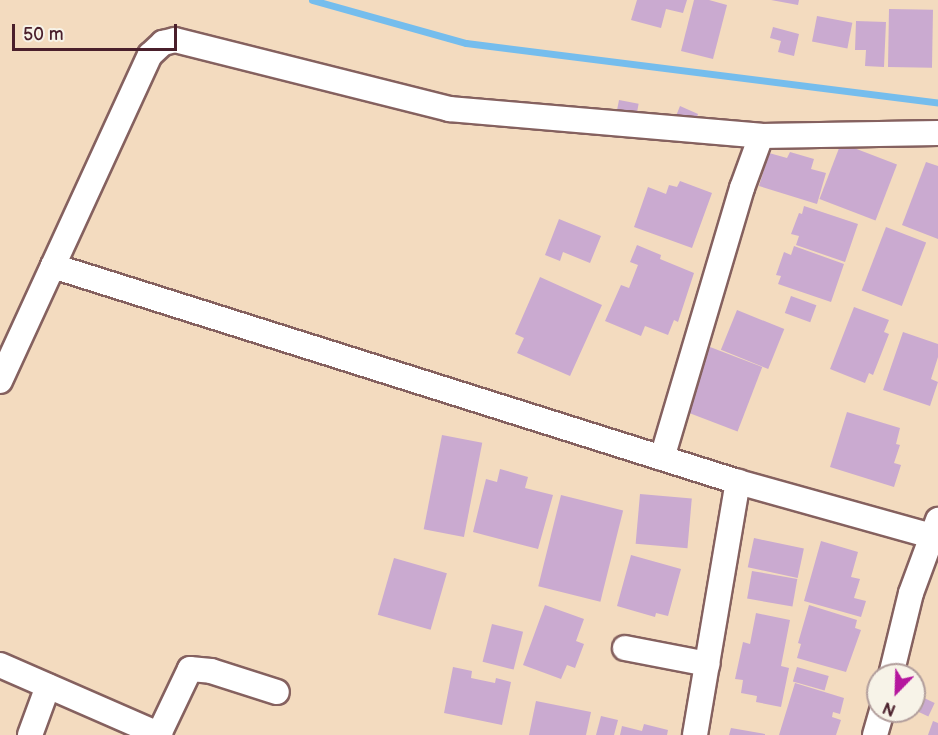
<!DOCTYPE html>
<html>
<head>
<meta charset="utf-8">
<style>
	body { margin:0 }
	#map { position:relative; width:938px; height:735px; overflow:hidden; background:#f3dbbf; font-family:"Balsamiq Sans",sans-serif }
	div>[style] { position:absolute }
	.stream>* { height:7px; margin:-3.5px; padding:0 3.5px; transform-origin:3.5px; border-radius:3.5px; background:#75bded }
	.building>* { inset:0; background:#caaad0; transform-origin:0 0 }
	.roads { filter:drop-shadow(2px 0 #85615f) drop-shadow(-2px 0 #85615f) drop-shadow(0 2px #85615f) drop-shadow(0 -2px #85615f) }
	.minor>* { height:24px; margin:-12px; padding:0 12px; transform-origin:12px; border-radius:12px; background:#fff }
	span { translate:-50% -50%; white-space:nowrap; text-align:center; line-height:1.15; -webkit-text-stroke:5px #f7f3e8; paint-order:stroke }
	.north { position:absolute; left:866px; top:663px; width:60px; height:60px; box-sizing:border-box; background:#f7f3e8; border:2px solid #b29e9c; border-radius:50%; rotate:203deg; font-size:16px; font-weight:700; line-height:24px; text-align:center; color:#4a1f2b }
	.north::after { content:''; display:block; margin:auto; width:21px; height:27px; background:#b5179e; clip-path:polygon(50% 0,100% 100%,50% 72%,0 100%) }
	.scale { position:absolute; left:12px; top:24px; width:165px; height:27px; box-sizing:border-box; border:3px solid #4a1f2b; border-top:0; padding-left:8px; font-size:18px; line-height:21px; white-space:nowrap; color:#4a1f2b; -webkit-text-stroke:4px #f7f3e8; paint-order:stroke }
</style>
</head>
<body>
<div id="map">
	<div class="stream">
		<i style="left:312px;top:0;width:160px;rotate:15.6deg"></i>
		<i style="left:466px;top:43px;width:476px;rotate:7.2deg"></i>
	</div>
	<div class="building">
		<i style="clip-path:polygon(637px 0,687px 0,683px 13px,666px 9px,661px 28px,631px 20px)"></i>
		<i style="clip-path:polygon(694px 0,709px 0,727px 5px,713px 59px,681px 51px)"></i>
		<i style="clip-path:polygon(771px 0,799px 0,798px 5px)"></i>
		<i style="left:889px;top:9px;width:44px;height:58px;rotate:1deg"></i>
		<i style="left:817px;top:16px;width:36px;height:26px;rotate:11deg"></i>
		<i style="clip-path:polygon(856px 21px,886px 22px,884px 67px,865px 66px,866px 50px,855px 50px)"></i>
		<i style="clip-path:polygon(773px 27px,799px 34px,794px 56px,778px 52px,781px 41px,770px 38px)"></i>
		<i style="left:619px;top:100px;width:20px;height:17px;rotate:11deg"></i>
		<i style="clip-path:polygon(680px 106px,698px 114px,695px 123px,676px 116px)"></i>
		<i style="left:841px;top:143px;width:60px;height:60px;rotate:21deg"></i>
		<i style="clip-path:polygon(790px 152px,814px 159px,811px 169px,826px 173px,817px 204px,759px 186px,769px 153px,787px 158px)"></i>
		<i style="clip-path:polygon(926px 162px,938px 166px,938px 239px,902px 225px)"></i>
		<i style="clip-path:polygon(680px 181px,712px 193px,692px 248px,634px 227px,648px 187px,666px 194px,669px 185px,677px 187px)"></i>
		<i style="clip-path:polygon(804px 206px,858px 224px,845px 262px,796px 245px,799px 236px,791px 234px,799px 213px,802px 214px)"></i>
		<i style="clip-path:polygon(559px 219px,601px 236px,590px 263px,563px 252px,560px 261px,545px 255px)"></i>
		<i style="left:886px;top:227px;width:43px;height:68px;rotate:21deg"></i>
		<i style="clip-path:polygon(637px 245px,661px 255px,660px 259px,694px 273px,678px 322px,674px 320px,668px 335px,645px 326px,641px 336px,605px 321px,621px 285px,629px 288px,638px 265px,630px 262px)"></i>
		<i style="clip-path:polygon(794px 246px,844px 264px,831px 302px,778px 284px,781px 276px,776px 275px,784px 252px,791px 255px)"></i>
		<i style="clip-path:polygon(540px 277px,602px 305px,570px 376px,517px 353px,524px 338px,515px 334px)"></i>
		<i style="left:791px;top:296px;width:27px;height:18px;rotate:20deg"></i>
		<i style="clip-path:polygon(854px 307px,889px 320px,884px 332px,889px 334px,873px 375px,869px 373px,865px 383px,830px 369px)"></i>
		<i style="left:737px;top:310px;width:51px;height:43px;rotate:22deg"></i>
		<i style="clip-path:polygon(903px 332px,938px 344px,938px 357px,931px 379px,938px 382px,930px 406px,883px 390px)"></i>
		<i style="left:710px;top:347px;width:56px;height:69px;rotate:21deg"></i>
		<i style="clip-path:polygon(847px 412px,900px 428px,896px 444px,900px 445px,894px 463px,901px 465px,894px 487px,830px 467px)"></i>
		<i style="left:442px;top:435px;width:41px;height:96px;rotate:11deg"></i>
		<i style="clip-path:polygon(500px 469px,528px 477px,525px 488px,553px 495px,538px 549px,473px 532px,486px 479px,497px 482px)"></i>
		<i style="left:640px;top:494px;width:52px;height:50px;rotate:5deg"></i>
		<i style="left:561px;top:495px;width:64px;height:94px;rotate:14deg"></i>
		<i style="left:754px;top:538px;width:51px;height:30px;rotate:12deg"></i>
		<i style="clip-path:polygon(821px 541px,858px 552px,851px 577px,860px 579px,854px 598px,866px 601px,861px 617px,804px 601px)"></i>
		<i style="clip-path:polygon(631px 555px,681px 569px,668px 616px,656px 613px,655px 617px,617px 606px)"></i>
		<i style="left:394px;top:558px;width:55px;height:59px;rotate:16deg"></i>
		<i style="left:752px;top:571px;width:46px;height:28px;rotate:10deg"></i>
		<i style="clip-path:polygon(545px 605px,584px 619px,576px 641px,584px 644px,575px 668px,567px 665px,561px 679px,523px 665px)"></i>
		<i style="clip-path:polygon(809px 605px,857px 620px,855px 628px,861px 630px,846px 672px,797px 658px,801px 644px,798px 643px)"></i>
		<i style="clip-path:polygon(756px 613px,790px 620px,781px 666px,789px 668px,781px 707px,756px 702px,757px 696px,741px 693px,743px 680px,735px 679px,743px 642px,750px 644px)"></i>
		<i style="left:492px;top:624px;width:32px;height:39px;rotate:14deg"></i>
		<i style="clip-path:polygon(453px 667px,472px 671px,471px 678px,495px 683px,496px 678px,511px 682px,502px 725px,444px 713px)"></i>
		<i style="left:797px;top:667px;width:33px;height:15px;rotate:16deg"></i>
		<i style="clip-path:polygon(795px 683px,844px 698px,840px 714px,833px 712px,832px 717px,841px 720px,836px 735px,779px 735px)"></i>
		<i style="left:922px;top:697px;width:14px;height:15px;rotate:25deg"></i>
		<i style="clip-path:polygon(536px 701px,591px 712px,586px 735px,529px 735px)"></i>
		<i style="clip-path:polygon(601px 716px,618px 720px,614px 735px,596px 735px)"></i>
		<i style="clip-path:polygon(933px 721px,938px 723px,938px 735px,928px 735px)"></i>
		<i style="clip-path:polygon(644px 724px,668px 730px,667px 735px,620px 735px,622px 726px,642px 731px)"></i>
		<i style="clip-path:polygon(731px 728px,765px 734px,765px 735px,729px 735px)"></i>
	</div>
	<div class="roads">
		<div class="minor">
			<i style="left:53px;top:266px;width:718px;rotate:17.5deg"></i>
			<i style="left:738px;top:482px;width:208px;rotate:15.6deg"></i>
			<i style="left:0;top:381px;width:359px;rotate:-65.3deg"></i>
			<i style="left:150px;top:55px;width:18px;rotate:-43deg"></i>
			<i style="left:163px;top:43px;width:12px;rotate:-14deg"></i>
			<i style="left:175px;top:40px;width:283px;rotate:14.1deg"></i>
			<i style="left:449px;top:109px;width:313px;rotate:4.9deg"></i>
			<i style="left:761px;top:136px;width:177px;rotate:-1deg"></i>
			<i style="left:662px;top:458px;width:282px;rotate:-73.5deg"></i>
			<i style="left:742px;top:188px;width:55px;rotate:-69.9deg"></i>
			<i style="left:625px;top:648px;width:84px;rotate:11deg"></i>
			<i style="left:0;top:665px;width:175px;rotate:23.6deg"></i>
			<i style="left:891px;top:675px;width:84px;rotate:-76.3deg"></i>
			<i style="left:911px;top:593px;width:78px;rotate:-69.7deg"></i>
			<i style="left:159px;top:734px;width:72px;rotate:-64.5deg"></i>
			<i style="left:190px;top:669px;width:21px;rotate:5deg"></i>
			<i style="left:211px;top:671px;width:69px;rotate:17.7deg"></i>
			<i style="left:30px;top:735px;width:52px;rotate:-69.8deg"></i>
			<i style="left:695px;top:735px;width:257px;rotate:-80.4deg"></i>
			<i style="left:875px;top:735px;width:25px;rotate:-74deg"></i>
		</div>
	</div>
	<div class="north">N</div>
	<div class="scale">50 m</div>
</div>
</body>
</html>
